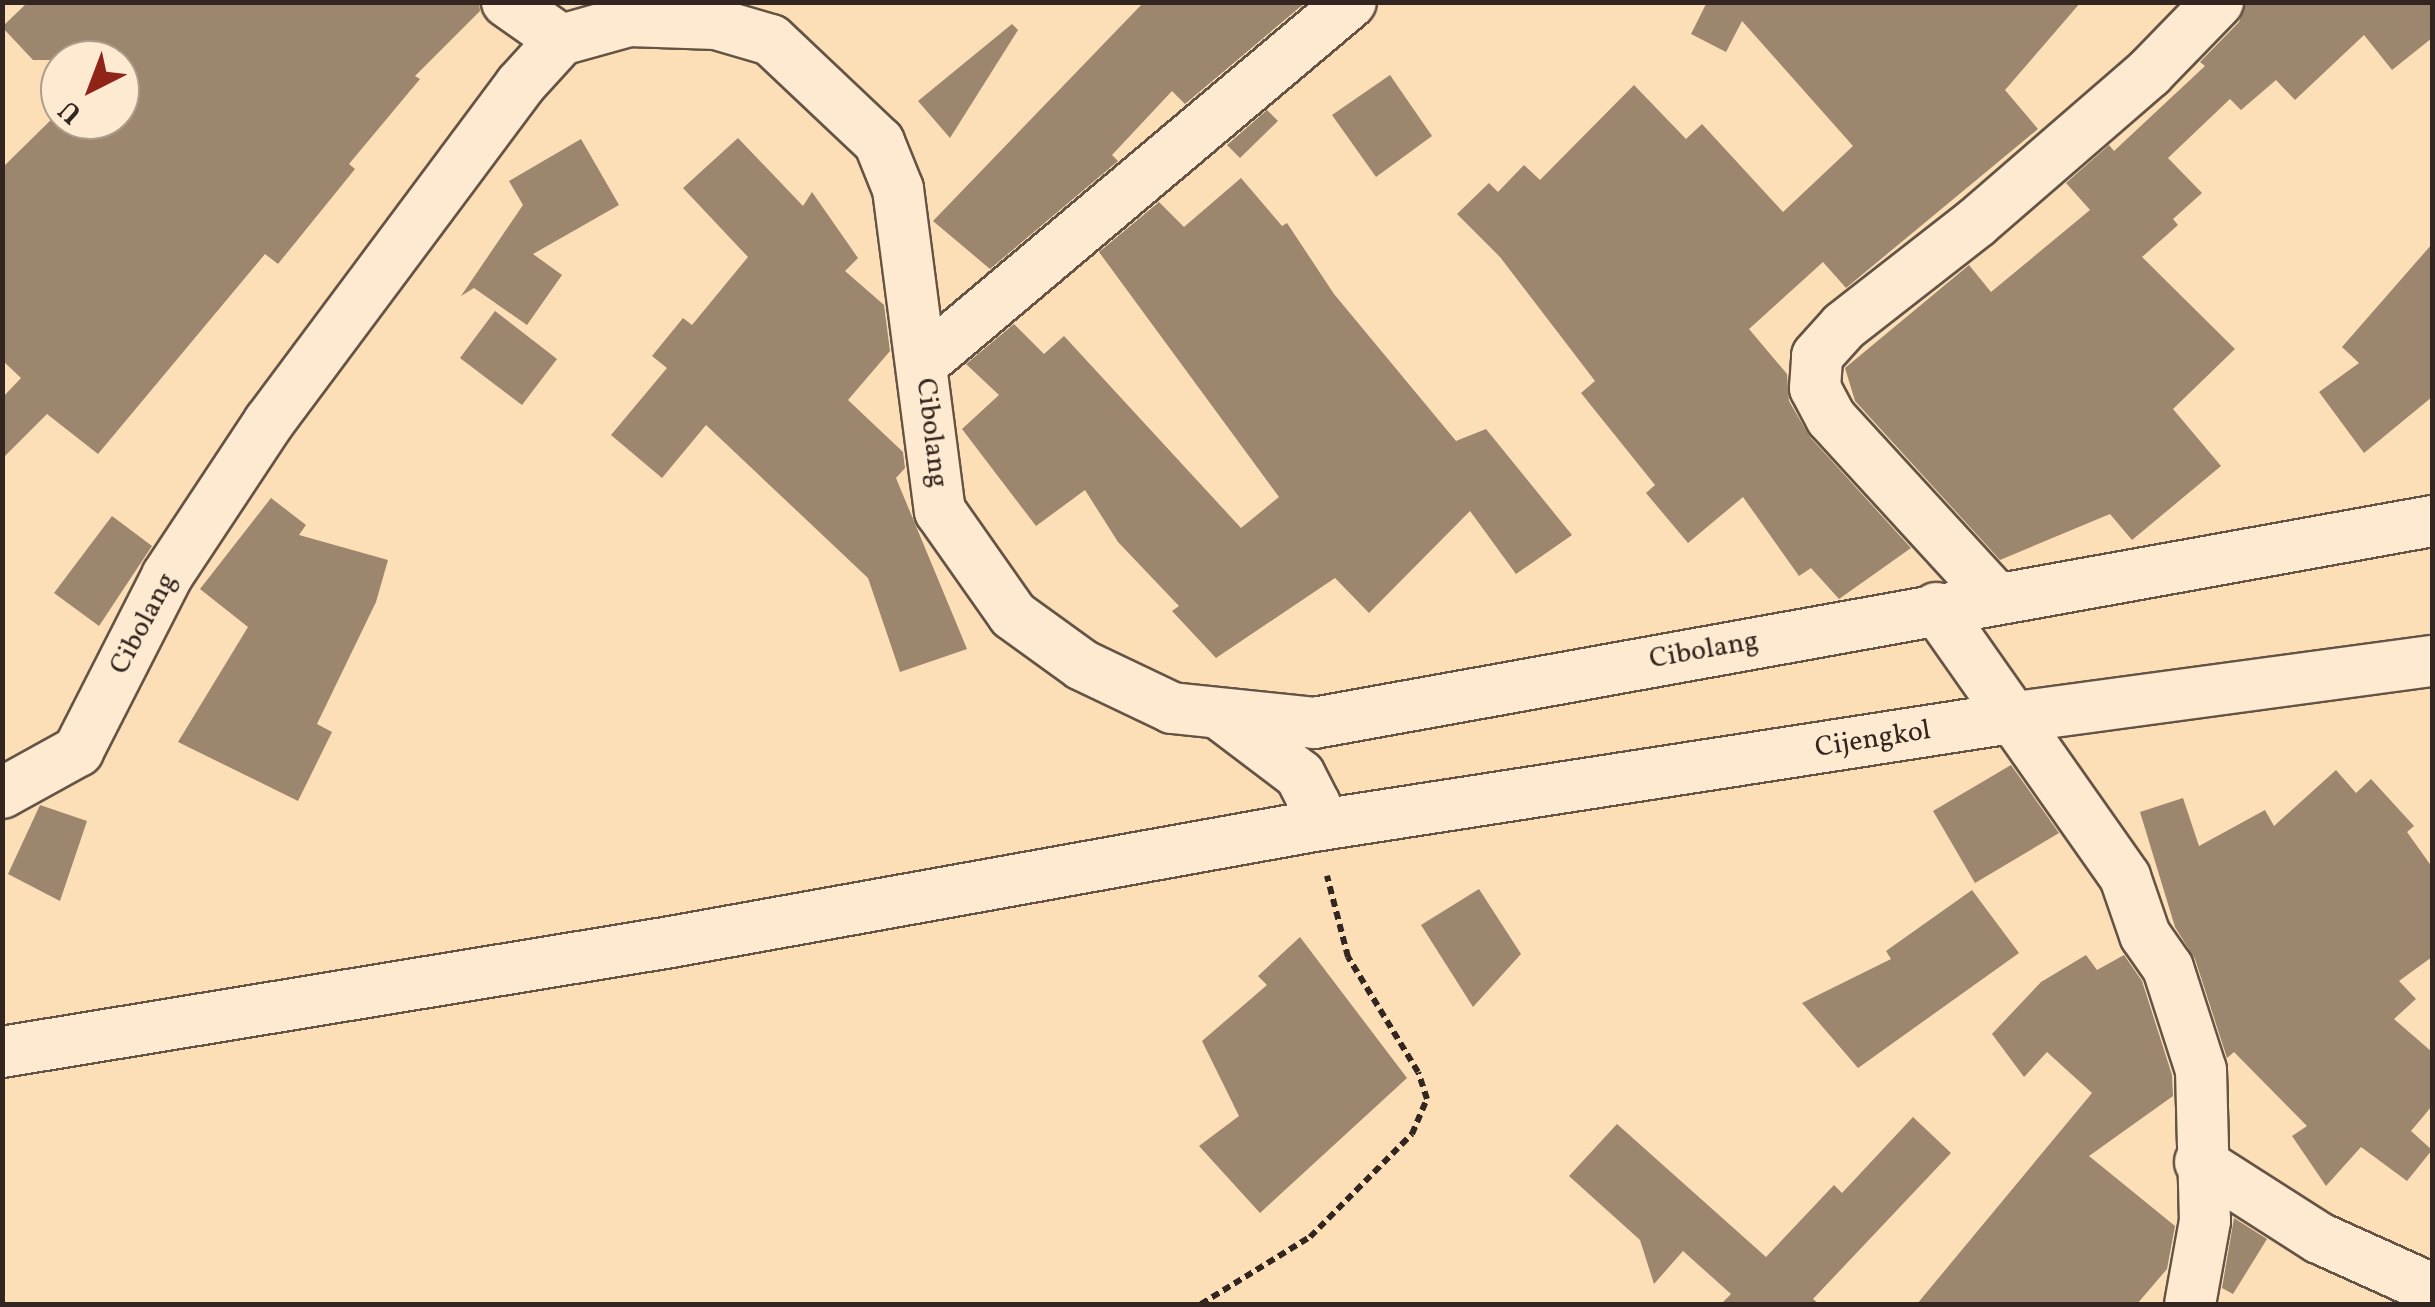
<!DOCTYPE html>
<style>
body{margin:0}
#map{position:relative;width:2435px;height:1307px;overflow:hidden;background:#fcdfb6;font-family:Vollkorn,serif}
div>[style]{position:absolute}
.building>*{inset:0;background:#9c866e}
.path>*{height:6px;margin-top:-3px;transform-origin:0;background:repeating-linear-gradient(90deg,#332620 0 8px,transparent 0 13px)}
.roads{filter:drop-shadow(2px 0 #655446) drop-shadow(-2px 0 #655446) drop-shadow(0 2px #655446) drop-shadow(0 -2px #655446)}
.minor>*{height:50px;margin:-25px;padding:0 25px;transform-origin:25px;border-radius:25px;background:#fdead0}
span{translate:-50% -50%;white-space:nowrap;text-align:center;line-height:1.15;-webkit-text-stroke:8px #fdead0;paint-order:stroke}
.street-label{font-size:28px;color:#332620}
.frame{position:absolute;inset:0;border:5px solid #332620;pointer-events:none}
.north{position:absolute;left:40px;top:40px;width:100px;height:100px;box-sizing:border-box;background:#fdead0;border:2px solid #ac9c8a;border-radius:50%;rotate:222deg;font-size:28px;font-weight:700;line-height:40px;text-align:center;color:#332620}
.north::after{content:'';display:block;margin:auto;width:35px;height:45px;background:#8f2418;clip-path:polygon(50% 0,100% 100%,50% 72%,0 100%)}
</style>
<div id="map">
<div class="building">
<div style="clip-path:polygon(28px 2px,479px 2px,480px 11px,415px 76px,420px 79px,349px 164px,355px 169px,278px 264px,265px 254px,98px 454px,47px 414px,2px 459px,2px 398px,21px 378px,2px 360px,2px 168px,60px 111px,60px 120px,120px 120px,120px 60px,33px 60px,2px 27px)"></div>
<div style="clip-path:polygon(1144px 2px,1306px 2px,1185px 104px,1172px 91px,1112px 155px,1118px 161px,990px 269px,933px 221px)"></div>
<div style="clip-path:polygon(1707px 2px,2081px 2px,2005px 90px,2038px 129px,1846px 288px,1823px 262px,1749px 329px,1787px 374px,1789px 401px,1810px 437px,1911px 548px,1839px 599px,1811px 568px,1799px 576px,1743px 497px,1688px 543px,1646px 493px,1655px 485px,1581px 393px,1595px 381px,1500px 257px,1457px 214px,1489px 183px,1498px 192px,1524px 165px,1540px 180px,1634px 85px,1686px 139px,1702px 124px,1783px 212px,1853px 146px,1742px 21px,1726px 52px,1691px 34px)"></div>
<div style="clip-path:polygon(2246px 2px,2432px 2px,2432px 38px,2392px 70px,2364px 35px,2295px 100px,2276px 80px,2241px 110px,2230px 99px,2168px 158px,2202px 193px,2173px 219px,2178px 225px,2142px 257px,2235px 349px,2173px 409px,2221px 466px,2132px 540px,2110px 514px,2000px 560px,1855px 401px,1845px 368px,1969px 265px,1991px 292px,2090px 210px,2066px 183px,2109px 145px,2114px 151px,2205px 66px,2200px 62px,2239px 22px)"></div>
<div style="clip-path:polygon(1012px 24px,1018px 30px,950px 138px,918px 101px)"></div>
<div style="clip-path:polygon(1390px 75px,1432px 136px,1376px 177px,1332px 115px)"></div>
<div style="clip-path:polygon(1267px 110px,1278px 121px,1240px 158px,1227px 145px)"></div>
<div style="clip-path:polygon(738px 138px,803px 206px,812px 192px,858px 258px,845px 271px,884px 305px,890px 351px,848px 400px,903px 452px,905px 468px,896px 478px,967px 649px,900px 672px,868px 578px,706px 425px,662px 478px,611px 435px,667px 368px,652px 356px,683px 318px,692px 325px,748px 257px,683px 188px)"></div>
<div style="clip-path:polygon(581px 139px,619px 205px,533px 254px,562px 275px,527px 325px,474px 288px,461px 296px,523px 205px,509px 181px)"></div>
<div style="clip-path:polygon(1241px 178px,1282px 226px,1287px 223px,1334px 294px,1456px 441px,1486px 429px,1572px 535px,1516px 574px,1470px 511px,1369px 613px,1335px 578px,1216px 658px,1172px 611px,1179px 606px,1118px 542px,1085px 490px,1036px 526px,962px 429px,999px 395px,966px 364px,1014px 324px,1044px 354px,1064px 336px,1241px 528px,1279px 497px,1099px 252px,1159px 202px,1184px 227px)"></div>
<div style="clip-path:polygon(2432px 244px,2432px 397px,2364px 453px,2319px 392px,2359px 363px,2342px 347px)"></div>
<div style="clip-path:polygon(495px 311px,557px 359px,522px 405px,460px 358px)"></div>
<div style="clip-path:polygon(271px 498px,306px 525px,299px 535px,388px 560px,376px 602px,317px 724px,332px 732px,298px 801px,178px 742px,248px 627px,200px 589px)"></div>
<div style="clip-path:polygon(112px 516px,152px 546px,99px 626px,54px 593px)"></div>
<div style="clip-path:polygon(2011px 765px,2059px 833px,1975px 883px,1933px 811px)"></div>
<div style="clip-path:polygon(2336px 770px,2356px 793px,2371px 779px,2414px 826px,2407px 832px,2432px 867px,2432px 957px,2399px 981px,2416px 999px,2394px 1019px,2432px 1052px,2432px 1106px,2411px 1131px,2432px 1150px,2407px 1181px,2361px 1147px,2326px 1186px,2292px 1136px,2307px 1126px,2234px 1052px,2227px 1058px,2195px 959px,2175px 927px,2140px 812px,2183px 798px,2199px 846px,2265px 810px,2274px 826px)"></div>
<div style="clip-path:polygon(40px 805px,87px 821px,60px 901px,8px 874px)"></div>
<div style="clip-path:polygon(1479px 889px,1521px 954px,1473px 1007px,1421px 925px)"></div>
<div style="clip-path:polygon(1972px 890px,2019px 953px,1858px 1068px,1802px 1003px,1891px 959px,1886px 951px)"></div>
<div style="clip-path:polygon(1300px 937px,1407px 1078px,1260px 1213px,1199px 1146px,1239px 1116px,1202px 1041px,1267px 985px,1258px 976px)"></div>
<div style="clip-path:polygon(2086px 955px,2097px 970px,2124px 955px,2142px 981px,2172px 1075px,2173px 1096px,2089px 1156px,2175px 1226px,2167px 1269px,2137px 1304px,1917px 1304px,2092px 1093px,2047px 1052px,2024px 1077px,1992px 1034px,2041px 982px)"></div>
<div style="clip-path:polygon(1913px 1117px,1951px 1153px,1813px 1299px,1819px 1304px,1721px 1304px,1731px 1294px,1683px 1251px,1654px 1284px,1640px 1240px,1569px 1176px,1617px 1124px,1766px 1257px,1834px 1185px,1842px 1193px)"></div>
<div style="clip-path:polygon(2234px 1218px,2267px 1239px,2233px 1294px,2222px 1288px)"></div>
</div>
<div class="path">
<div style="left:1201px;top:1304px;width:128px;rotate:-31.6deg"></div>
<div style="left:1310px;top:1237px;width:145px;rotate:-45.3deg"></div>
<div style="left:1412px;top:1134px;width:38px;rotate:-67deg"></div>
<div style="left:1427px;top:1099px;width:28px;rotate:-108deg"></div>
<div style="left:1418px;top:1072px;width:135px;rotate:-121.3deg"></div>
<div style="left:1348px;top:957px;width:84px;rotate:-104.5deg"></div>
</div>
<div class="roads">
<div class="minor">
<div style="left:507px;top:2px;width:66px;rotate:35.1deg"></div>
<div style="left:922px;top:364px;width:561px;rotate:-40.16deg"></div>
<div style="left:1996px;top:598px;width:244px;rotate:-132.5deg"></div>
<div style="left:1831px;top:418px;width:34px;rotate:-118deg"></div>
<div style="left:1815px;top:388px;width:32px;rotate:-86deg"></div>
<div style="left:1817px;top:356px;width:40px;rotate:-48deg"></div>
<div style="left:1844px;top:326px;width:169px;rotate:-38deg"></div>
<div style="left:1977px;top:222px;width:228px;rotate:-40.9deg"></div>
<div style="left:2149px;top:73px;width:99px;rotate:-45.8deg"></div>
<div style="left:1936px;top:608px;width:329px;rotate:54.9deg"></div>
<div style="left:2125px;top:877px;width:61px;rotate:71deg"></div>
<div style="left:2145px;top:935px;width:40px;rotate:55.1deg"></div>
<div style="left:2168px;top:968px;width:107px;rotate:72.1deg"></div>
<div style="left:2201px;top:1070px;width:151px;rotate:88.5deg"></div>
<div style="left:2205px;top:1221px;width:84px;rotate:100.2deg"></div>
<div style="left:1221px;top:715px;width:99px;rotate:37.2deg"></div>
<div style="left:1300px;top:775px;width:33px;rotate:63deg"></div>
<div style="left:1315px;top:804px;width:22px;rotate:93deg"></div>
<div style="left:2px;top:793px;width:87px;rotate:-28.9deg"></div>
<div style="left:78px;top:751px;width:196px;rotate:-63deg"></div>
<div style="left:167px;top:576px;width:185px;rotate:-56.5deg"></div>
<div style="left:269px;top:422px;width:420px;rotate:-53.3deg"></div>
<div style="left:520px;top:85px;width:61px;rotate:-47.7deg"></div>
<div style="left:561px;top:40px;width:71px;rotate:-15.6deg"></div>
<div style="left:629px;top:21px;width:87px;rotate:2deg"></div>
<div style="left:716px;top:24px;width:57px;rotate:16.2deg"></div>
<div style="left:771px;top:40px;width:149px;rotate:43.4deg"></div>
<div style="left:879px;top:142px;width:51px;rotate:68deg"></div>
<div style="left:898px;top:189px;width:325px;rotate:82.6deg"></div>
<div style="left:940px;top:511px;width:127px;rotate:54.9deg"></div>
<div style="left:1013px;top:615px;width:85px;rotate:35.9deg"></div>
<div style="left:1082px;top:665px;width:100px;rotate:25.5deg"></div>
<div style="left:1172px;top:708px;width:143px;rotate:6deg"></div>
<div style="left:1314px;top:723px;width:1136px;rotate:-10.24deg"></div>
<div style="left:2px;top:1052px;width:672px;rotate:-9.34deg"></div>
<div style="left:665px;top:943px;width:659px;rotate:-10.22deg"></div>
<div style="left:1314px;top:826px;width:711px;rotate:-8.81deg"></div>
<div style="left:2017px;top:717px;width:419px;rotate:-7.7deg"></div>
<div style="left:2200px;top:1162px;width:141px;rotate:32.6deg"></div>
<div style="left:2319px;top:1238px;width:124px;rotate:24.3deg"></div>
</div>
</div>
<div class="street-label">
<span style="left:931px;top:433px;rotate:83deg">Cibolang</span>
<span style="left:144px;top:624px;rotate:-62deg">Cibolang</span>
<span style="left:1704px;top:651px;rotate:-10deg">Cibolang</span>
<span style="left:1873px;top:740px;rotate:-9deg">Cijengkol</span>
</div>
<div class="frame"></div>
<div class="north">U</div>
</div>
